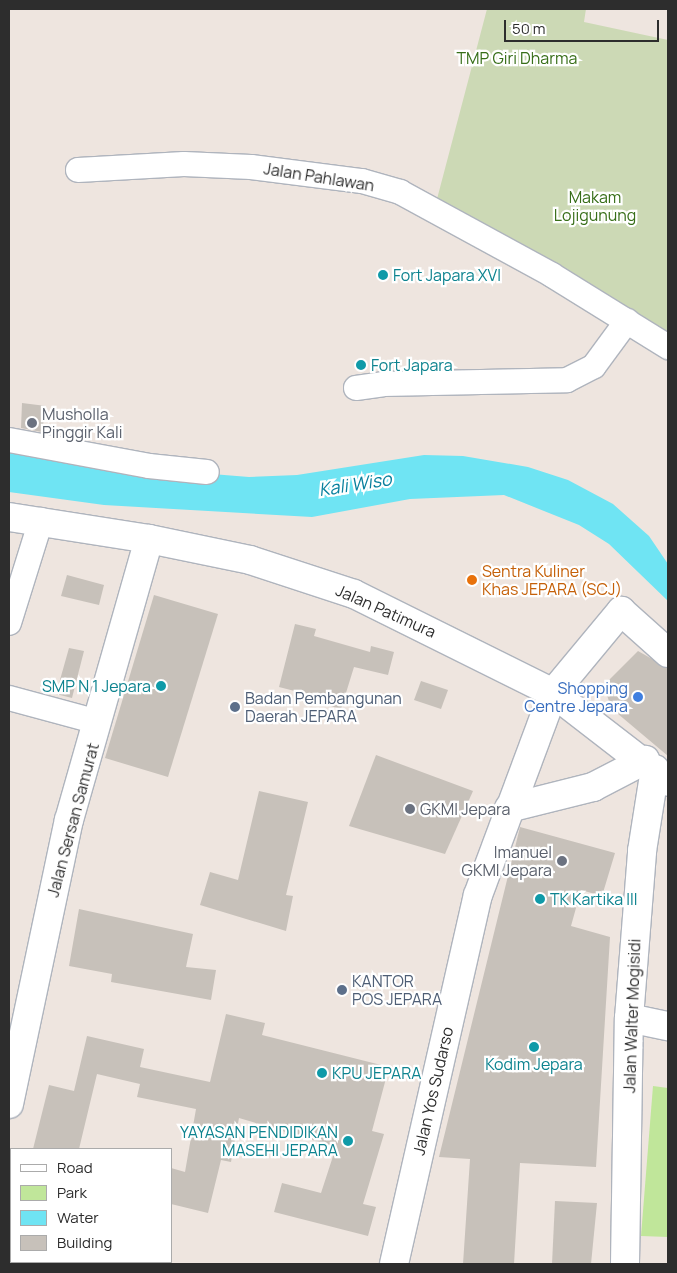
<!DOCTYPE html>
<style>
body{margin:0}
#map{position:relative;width:677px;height:1273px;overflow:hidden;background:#eee5df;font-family:Manrope,sans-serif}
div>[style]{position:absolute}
.green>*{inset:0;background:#c0e69a}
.cemetery>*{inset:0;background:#ccd9b5}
.water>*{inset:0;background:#6fe4f3}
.building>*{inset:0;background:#c7c1ba}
.roads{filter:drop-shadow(1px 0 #afb4bd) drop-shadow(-1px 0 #afb4bd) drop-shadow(0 1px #afb4bd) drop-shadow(0 -1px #afb4bd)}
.street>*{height:24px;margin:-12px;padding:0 12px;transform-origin:12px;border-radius:12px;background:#fff}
.secondary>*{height:28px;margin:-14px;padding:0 14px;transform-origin:14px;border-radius:14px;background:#fff}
.dots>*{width:14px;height:14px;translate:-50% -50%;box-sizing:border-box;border:2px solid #fff;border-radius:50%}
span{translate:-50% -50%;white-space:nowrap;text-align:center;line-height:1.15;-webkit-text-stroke:4.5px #fff;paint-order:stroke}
.park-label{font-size:16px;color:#376e18}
.street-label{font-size:16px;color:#2d2d2d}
.culture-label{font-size:16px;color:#0d838f}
.left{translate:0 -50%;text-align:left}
.right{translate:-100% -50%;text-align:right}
.worship-label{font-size:16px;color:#5b616d}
.food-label{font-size:16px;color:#c56008}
.shop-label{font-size:16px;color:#366cbe}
.service-label{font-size:16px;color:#4e5e75}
.water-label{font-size:18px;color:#09809e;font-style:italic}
.frame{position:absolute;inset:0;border:10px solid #2d2d2d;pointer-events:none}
.legend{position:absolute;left:10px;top:1148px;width:162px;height:115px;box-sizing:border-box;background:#fff;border:1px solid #ababab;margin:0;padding:6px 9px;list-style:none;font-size:15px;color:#2d2d2d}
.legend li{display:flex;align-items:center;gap:10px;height:25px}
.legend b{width:25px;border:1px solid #ababab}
.scale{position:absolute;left:504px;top:20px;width:155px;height:22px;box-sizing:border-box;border:2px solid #2d2d2d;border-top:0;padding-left:6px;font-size:15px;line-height:18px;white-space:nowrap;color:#2d2d2d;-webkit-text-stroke:4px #fff;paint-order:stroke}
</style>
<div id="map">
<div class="green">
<div style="clip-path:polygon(653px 1086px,668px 1088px,668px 1237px,641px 1236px)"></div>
</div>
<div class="cemetery">
<div style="clip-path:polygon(487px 9px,586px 9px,584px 22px,668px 40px,668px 334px,437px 199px)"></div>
</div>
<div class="water">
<div style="clip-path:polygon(9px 444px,150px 469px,249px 477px,297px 475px,424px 455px,463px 456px,528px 467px,568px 480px,613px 504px,649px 536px,668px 564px,668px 601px,609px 544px,579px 525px,504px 495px,410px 499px,312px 517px,104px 505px,9px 492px)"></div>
</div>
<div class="building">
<div style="clip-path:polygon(22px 403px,46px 406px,42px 432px,21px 428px)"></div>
<div style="clip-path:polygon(67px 575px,104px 585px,99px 605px,61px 596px)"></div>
<div style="clip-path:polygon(154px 595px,218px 614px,168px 777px,105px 758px)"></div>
<div style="clip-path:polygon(295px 624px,316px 629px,314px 636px,370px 652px,371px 646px,394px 652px,388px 675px,354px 667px,341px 709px,317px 702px,318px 697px,279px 687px)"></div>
<div style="clip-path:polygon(69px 648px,84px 651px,72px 698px,56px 694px)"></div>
<div style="clip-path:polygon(638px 651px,668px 668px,668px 756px,611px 708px,604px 685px)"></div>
<div style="clip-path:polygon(421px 681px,448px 690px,441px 709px,414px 700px)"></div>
<div style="clip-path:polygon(376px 755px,473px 791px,445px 854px,349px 826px)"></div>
<div style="clip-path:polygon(259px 791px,308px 802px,286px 895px,293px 896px,286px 931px,200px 905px,210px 872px,238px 880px)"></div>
<div style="clip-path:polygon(520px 827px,615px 853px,602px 896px,581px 890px,571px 926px,610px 937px,596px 1167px,520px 1163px,514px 1264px,463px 1264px,470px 1159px,439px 1157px)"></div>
<div style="clip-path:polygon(79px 909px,193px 934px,186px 967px,216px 970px,211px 1000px,111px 982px,112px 974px,69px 966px)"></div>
<div style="clip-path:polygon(226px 1014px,265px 1023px,262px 1035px,389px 1067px,372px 1131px,384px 1134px,363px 1204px,376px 1207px,368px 1236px,274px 1212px,282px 1183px,321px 1193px,336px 1147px,239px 1118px,231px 1162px,221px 1160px,208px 1213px,171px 1204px,171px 1168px,185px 1172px,196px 1109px,137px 1097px,140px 1084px,97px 1074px,79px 1149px,33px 1149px,49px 1085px,74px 1091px,87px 1036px,144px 1049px,140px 1067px,210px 1082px)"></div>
<div style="clip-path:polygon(555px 1201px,597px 1203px,591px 1264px,552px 1264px)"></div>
</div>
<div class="roads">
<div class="street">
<div style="left:78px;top:170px;width:106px;rotate:-3.2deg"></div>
<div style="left:184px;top:164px;width:67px;rotate:2.6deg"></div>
<div style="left:251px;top:167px;width:112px;rotate:7.2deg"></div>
<div style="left:362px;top:181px;width:40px;rotate:16deg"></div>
<div style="left:400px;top:192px;width:173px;rotate:28.6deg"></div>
<div style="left:552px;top:275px;width:137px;rotate:31.8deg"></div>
<div style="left:356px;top:388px;width:27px;rotate:-8deg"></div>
<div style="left:383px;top:384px;width:184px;rotate:-1.2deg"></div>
<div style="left:567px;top:380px;width:30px;rotate:-27deg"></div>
<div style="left:594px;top:366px;width:56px;rotate:-53.7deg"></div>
<div style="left:9px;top:440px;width:142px;rotate:10.5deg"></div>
<div style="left:149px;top:466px;width:58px;rotate:5.9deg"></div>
<div style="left:9px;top:623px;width:108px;rotate:-72.7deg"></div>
<div style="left:9px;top:698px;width:92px;rotate:15.1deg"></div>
</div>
<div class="secondary">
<div style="left:9px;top:517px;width:142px;rotate:8.9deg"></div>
<div style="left:149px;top:539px;width:103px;rotate:11.7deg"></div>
<div style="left:250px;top:560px;width:109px;rotate:18.1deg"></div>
<div style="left:354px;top:594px;width:222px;rotate:26.4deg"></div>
<div style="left:553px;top:693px;width:145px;rotate:37.7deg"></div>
<div style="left:509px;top:808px;width:87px;rotate:-14deg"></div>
<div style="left:593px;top:787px;width:59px;rotate:-27.4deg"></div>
<div style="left:629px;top:1018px;width:40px;rotate:12deg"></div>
<div style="left:9px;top:1104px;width:290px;rotate:-78.1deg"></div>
<div style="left:69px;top:820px;width:292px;rotate:-74.1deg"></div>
<div style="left:394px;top:1264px;width:378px;rotate:-77.2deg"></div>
<div style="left:478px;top:895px;width:215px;rotate:-69.6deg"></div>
<div style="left:553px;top:693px;width:107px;rotate:-50.3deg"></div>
<div style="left:621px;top:611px;width:63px;rotate:41.8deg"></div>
<div style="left:625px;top:1264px;width:246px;rotate:-89.1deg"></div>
<div style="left:629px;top:1018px;width:168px;rotate:-85.5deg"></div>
<div style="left:642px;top:851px;width:83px;rotate:-81deg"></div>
</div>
</div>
<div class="dots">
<div style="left:383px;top:275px;background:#0f9aa8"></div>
<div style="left:361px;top:365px;background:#0f9aa8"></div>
<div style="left:32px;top:423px;background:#6b7280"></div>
<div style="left:472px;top:580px;background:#e8710a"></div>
<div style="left:161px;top:686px;background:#0f9aa8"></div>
<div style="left:638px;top:697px;background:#3f7fe0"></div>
<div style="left:235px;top:707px;background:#5c6f8a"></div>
<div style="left:410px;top:809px;background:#6b7280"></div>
<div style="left:562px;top:861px;background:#6b7280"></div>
<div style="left:540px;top:899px;background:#0f9aa8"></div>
<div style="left:342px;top:990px;background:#5c6f8a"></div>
<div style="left:534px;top:1047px;background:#0f9aa8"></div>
<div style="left:322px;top:1073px;background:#0f9aa8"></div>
<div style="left:348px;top:1141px;background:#0f9aa8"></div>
</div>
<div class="park-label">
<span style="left:517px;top:58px">TMP Giri Dharma</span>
<span style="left:595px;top:206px">Makam<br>Lojigunung</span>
</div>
<div class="street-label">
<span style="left:319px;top:177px;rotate:9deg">Jalan Pahlawan</span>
<span style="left:386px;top:611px;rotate:24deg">Jalan Patimura</span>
<span style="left:73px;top:820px;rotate:-75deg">Jalan Sersan Samurat</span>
<span style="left:632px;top:1016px;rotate:-88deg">Jalan Walter Mogisidi</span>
<span style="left:433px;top:1091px;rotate:-77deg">Jalan Yos Sudarso</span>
</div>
<div class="culture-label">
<span class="left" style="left:393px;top:275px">Fort Japara XVI</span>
<span class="left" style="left:371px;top:365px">Fort Japara</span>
<span class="right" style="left:151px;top:686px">SMP N 1 Jepara</span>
<span class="left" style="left:550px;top:899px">TK Kartika III</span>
<span style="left:534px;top:1064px">Kodim Jepara</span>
<span class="left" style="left:332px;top:1073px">KPU JEPARA</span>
<span class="right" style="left:338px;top:1141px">YAYASAN PENDIDIKAN<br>MASEHI JEPARA</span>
</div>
<div class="worship-label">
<span class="left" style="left:42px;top:423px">Musholla<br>Pinggir Kali</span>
<span class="left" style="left:420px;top:809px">GKMI Jepara</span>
<span class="right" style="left:552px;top:861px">Imanuel<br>GKMI Jepara</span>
</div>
<div class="food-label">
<span class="left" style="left:482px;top:580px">Sentra Kuliner<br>Khas JEPARA (SCJ)</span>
</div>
<div class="shop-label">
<span class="right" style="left:628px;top:697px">Shopping<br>Centre Jepara</span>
</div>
<div class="service-label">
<span class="left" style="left:245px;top:707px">Badan Pembangunan<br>Daerah JEPARA</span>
<span class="left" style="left:352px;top:990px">KANTOR<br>POS JEPARA</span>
</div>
<div class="water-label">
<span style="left:355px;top:484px;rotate:-9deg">Kali Wiso</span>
</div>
<div class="frame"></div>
<ul class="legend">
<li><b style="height:6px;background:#fff"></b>Road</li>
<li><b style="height:14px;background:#c0e69a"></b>Park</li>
<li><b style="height:14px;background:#6fe4f3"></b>Water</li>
<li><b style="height:14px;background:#c7c1ba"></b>Building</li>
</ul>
<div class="scale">50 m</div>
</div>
